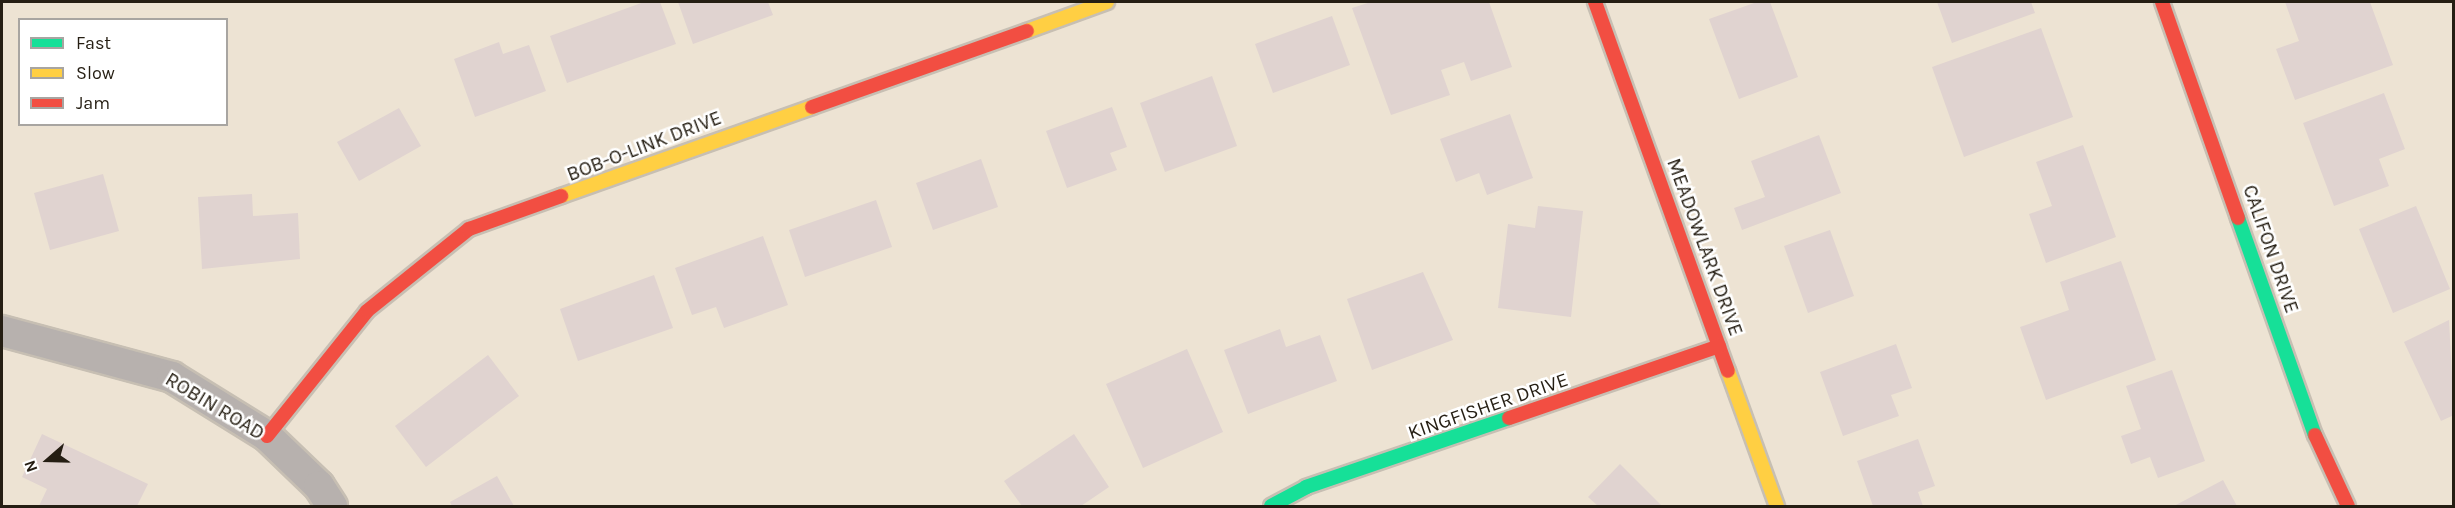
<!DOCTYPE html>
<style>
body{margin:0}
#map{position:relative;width:2455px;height:508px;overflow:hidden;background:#ede3d3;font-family:Karla,sans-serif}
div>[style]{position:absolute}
.building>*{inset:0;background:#e0d3d0}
.roads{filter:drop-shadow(2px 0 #c7bfb3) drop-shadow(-2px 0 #c7bfb3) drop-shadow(0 2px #c7bfb3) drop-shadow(0 -2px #c7bfb3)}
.street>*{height:30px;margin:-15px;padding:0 15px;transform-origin:15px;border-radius:15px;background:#b7b1ae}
.fast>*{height:14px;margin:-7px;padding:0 7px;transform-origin:7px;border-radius:7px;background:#16e098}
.slow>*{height:14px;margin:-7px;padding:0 7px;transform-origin:7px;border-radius:7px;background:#ffcf43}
.jam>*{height:14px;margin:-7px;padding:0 7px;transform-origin:7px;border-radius:7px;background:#f24e42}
span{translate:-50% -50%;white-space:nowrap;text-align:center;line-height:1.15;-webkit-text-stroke:5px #fff;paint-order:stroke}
.street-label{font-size:20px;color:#251e13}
.frame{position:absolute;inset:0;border:3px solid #251e13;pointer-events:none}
.legend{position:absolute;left:18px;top:18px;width:210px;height:108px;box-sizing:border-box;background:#fff;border:2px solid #a8a5a1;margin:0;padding:8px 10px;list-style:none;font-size:18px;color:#251e13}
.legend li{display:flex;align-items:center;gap:12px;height:30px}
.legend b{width:30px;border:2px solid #a8a5a1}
.north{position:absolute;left:18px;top:430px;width:60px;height:60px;-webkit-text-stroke:4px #fff;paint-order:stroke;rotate:250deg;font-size:16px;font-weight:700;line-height:24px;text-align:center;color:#251e13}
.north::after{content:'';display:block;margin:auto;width:21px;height:27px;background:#251e13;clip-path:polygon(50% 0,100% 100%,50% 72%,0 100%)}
</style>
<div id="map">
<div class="building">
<div style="clip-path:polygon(644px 2px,660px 2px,676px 44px,567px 83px,550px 36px)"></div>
<div style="clip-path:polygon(678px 2px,768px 2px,773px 15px,693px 44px)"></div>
<div style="clip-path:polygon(1371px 2px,1489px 2px,1512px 67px,1471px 81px,1464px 62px,1441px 70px,1450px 95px,1391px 115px,1352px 8px)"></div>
<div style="clip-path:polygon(1757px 2px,1770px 2px,1798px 77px,1739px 99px,1709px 19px)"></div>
<div style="clip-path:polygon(1937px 2px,2031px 2px,2035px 13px,1952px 43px)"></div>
<div style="clip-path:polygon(2285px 2px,2370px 2px,2393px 65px,2295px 100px,2276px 49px,2299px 41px)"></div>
<div style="clip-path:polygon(1332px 16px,1350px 65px,1273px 93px,1255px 44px)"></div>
<div style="clip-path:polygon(2041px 28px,2073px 117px,1964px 157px,1932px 67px)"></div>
<div style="clip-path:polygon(499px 42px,503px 54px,529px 45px,546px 91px,475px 117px,454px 59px)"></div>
<div style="clip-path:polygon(1212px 76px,1237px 146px,1165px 172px,1140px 103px)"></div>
<div style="clip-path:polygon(2384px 93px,2405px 149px,2379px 159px,2389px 186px,2334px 206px,2303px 123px)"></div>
<div style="clip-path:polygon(1112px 107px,1127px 147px,1110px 153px,1117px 170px,1067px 188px,1046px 131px)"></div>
<div style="clip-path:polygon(399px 108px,421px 146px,359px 181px,337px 142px)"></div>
<div style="clip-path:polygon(1510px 114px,1533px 178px,1487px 195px,1479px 173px,1456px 182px,1440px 139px)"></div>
<div style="clip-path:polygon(1819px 135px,1841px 193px,1742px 230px,1734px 208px,1765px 197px,1751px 161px)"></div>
<div style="clip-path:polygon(2083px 145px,2116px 237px,2046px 263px,2029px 214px,2052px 206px,2036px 162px)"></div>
<div style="clip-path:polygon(981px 159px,998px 207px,933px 230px,916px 183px)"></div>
<div style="clip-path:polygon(103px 174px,119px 231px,50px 250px,34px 193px)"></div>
<div style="clip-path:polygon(252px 194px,253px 216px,298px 213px,300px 259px,202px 269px,198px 197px)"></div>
<div style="clip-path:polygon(876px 200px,892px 247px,805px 277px,789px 230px)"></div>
<div style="clip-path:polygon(1538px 206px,1583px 211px,1571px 317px,1498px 308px,1508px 224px,1535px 228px)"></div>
<div style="clip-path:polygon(2416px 206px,2450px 289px,2393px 313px,2359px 229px)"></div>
<div style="clip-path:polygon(1830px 230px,1854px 296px,1808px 313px,1784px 246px)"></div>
<div style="clip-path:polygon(763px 236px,788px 305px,724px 328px,716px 307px,692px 315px,675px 268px)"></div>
<div style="clip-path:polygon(2121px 261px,2156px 360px,2046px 400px,2020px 327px,2069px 310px,2060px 282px)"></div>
<div style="clip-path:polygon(1423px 272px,1453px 340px,1372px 370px,1347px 299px)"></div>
<div style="clip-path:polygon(654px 275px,673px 328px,578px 361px,560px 309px)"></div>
<div style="clip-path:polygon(2449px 320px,2454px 415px,2441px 421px,2404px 342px)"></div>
<div style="clip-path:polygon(1280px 329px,1286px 347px,1320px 335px,1337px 381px,1248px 414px,1224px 350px)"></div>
<div style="clip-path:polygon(1896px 344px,1912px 388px,1891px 395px,1899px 416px,1843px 436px,1820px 372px)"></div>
<div style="clip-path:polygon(1187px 349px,1223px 432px,1143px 468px,1106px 384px)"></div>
<div style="clip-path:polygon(488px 355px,519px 396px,426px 467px,395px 426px)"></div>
<div style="clip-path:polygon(2172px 370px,2205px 461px,2158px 478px,2150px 457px,2131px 464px,2121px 436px,2141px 429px,2126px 386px)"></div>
<div style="clip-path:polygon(42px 434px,148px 484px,137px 506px,39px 506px,47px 489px,22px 477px)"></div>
<div style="clip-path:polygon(1074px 434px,1109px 487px,1081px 506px,1022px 506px,1004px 481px)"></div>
<div style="clip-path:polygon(1918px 439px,1935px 486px,1918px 492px,1923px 506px,1873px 506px,1857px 461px)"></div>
<div style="clip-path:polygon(1620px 464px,1662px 506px,1598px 506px,1588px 497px)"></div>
<div style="clip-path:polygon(497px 476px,514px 506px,452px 506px,450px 502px)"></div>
<div style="clip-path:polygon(2223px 480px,2237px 506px,2174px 506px)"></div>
</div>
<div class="roads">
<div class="street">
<div style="left:2px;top:331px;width:176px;rotate:15.1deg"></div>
<div style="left:172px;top:377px;width:112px;rotate:31.8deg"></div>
<div style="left:267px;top:436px;width:72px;rotate:43.9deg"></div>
<div style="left:319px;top:486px;width:24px;rotate:57deg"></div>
</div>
<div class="fast">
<div style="left:2238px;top:218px;width:230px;rotate:70.5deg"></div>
<div style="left:1271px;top:506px;width:40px;rotate:-28deg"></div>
<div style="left:1306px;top:487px;width:214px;rotate:-18.8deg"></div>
</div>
<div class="slow">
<div style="left:1027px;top:31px;width:85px;rotate:-19.9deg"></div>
<div style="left:561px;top:196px;width:266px;rotate:-19.5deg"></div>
<div style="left:1728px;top:371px;width:144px;rotate:70.1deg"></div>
</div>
<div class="jam">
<div style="left:1595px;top:2px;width:392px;rotate:70.2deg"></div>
<div style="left:2162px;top:2px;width:229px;rotate:70.6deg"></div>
<div style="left:812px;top:107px;width:228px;rotate:-19.5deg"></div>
<div style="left:1509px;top:418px;width:222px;rotate:-18.9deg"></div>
<div style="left:2315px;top:435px;width:78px;rotate:65.1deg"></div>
<div style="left:267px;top:436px;width:160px;rotate:-51.3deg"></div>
<div style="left:367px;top:311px;width:131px;rotate:-38.8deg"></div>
<div style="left:469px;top:229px;width:98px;rotate:-19.7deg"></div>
</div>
</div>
<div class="street-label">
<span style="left:644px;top:146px;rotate:-21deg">BOB-O-LINK DRIVE</span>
<span style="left:1705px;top:247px;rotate:70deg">MEADOWLARK DRIVE</span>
<span style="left:2271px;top:249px;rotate:71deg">CALIFON DRIVE</span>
<span style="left:215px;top:406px;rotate:31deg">ROBIN ROAD</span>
<span style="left:1488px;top:406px;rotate:-19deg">KINGFISHER DRIVE</span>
</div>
<div class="frame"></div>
<ul class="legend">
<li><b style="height:8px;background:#16e098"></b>Fast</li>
<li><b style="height:8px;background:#ffcf43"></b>Slow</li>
<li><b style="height:8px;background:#f24e42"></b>Jam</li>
</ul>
<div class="north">N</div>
</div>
